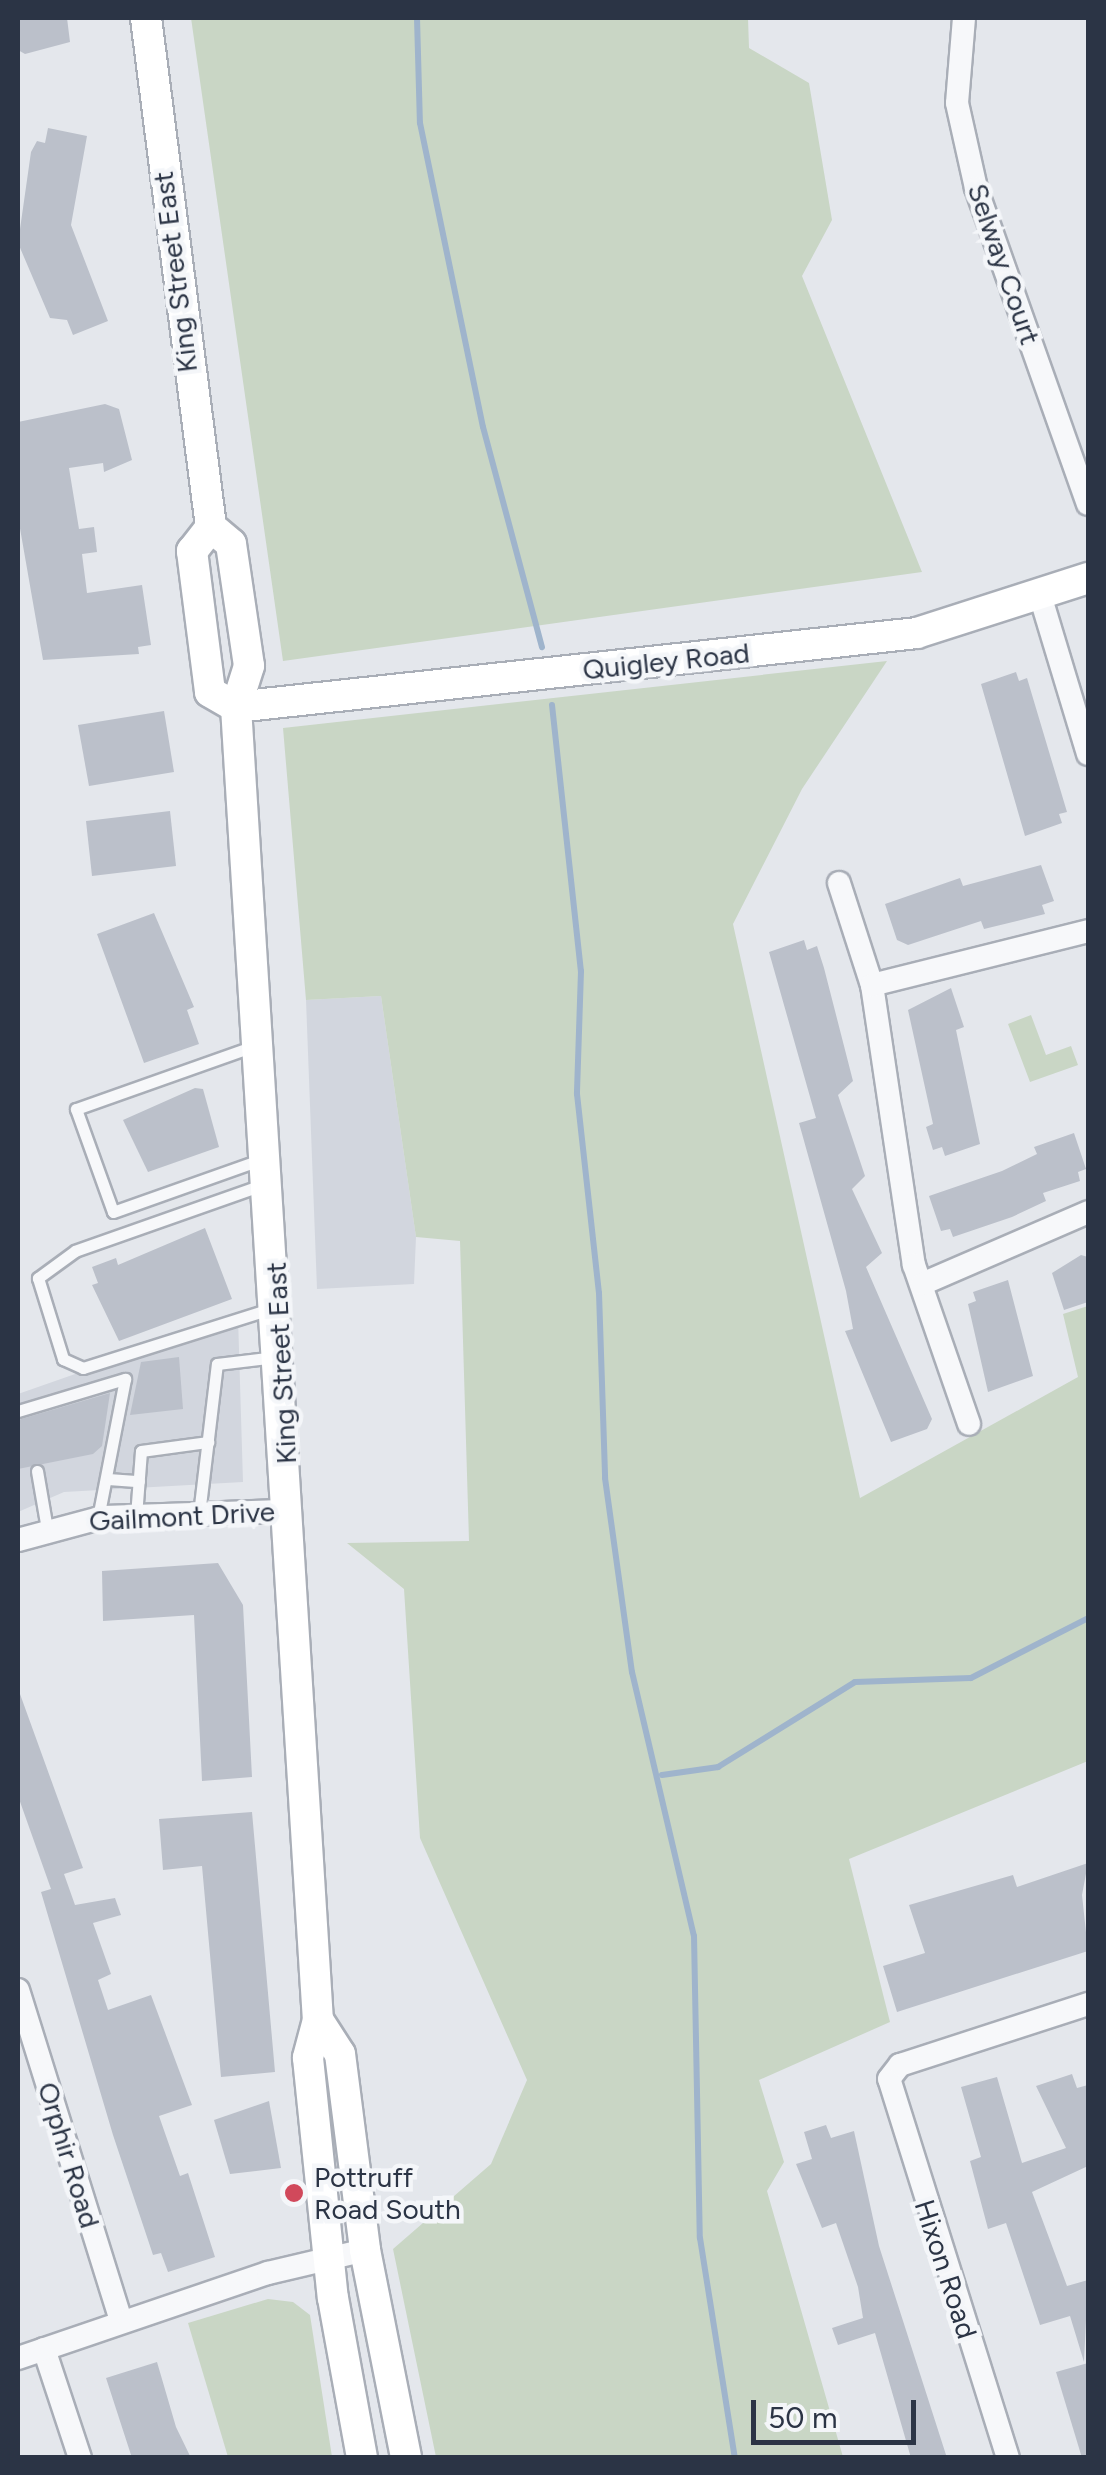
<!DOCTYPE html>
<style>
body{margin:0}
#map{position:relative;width:1106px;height:2475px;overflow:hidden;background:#e4e7ec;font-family:Figtree,sans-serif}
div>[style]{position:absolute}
.built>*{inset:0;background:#d2d6de}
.green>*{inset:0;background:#c9d6c5}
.stream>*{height:6px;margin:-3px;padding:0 3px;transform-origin:3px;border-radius:3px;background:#9fb4cc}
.building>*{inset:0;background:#bbc0ca}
.roads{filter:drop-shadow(2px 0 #a9aeb7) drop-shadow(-2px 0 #a9aeb7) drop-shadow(0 2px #a9aeb7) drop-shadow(0 -2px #a9aeb7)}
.lane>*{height:11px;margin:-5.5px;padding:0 5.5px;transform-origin:5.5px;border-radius:5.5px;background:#f7f8fa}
.street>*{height:22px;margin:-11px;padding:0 11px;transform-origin:11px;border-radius:11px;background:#f7f8fa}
.secondary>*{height:30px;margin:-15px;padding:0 15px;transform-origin:15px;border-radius:15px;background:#fff}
.dots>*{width:28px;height:28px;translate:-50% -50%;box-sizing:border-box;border:5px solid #f4f6f9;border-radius:50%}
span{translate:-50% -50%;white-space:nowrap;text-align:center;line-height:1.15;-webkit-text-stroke:9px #f4f6f9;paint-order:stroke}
.street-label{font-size:28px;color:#2b3445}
.poi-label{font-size:28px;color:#2b3445}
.left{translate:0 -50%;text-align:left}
.frame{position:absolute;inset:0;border:20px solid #2b3445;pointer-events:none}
.scale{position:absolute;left:751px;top:2400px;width:165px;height:45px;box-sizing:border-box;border:5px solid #2b3445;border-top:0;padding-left:12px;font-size:30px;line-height:35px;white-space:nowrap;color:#2b3445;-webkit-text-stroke:8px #f4f6f9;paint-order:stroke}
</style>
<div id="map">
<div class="built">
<div style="clip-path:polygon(381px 996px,416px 1237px,414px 1284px,317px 1289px,306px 1000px)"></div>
<div style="clip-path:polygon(238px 1317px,243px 1482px,64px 1492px,18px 1512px,18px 1394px)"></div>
</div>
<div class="green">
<div style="clip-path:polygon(191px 18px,748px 18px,749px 48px,809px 83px,832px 220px,802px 276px,922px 572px,283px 661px)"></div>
<div style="clip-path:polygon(887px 661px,802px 789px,733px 924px,860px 1498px,1078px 1377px,1063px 1314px,1088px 1306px,1088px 1761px,849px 1859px,890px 2022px,759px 2080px,784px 2162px,767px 2191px,843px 2457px,436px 2457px,393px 2249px,491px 2164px,527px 2080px,420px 1838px,404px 1589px,347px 1543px,469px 1541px,460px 1241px,416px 1237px,381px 996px,306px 1000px,283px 728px)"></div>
<div style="clip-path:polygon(1031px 1015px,1046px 1055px,1071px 1046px,1078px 1065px,1030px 1082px,1008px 1024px)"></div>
<div style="clip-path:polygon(268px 2299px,293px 2302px,310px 2315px,332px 2457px,228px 2457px,188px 2323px)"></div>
</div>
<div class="stream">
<div style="left:417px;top:18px;width:105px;rotate:88.4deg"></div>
<div style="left:420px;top:123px;width:310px;rotate:78.3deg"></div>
<div style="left:483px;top:427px;width:228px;rotate:75deg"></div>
<div style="left:552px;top:705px;width:268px;rotate:83.8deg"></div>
<div style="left:581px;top:971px;width:123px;rotate:91.9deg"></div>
<div style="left:577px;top:1094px;width:200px;rotate:83.7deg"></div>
<div style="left:599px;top:1293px;width:185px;rotate:88.1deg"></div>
<div style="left:605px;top:1478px;width:196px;rotate:82.1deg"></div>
<div style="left:632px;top:1672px;width:271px;rotate:76.8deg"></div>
<div style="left:694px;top:1936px;width:302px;rotate:88.9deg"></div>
<div style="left:700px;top:2238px;width:223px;rotate:81deg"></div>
<div style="left:662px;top:1775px;width:57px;rotate:-8.1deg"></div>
<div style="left:718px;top:1767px;width:161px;rotate:-31.8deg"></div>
<div style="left:855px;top:1682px;width:116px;rotate:-2deg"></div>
<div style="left:971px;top:1678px;width:131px;rotate:-27.1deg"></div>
</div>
<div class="building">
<div style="clip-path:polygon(18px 18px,67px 18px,70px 42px,25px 54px,18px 50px)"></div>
<div style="clip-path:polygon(48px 128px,87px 136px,71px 225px,108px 321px,73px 335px,67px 320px,50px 318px,18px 243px,31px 152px,37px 141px,45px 143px)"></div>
<div style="clip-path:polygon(105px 404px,119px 409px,132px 460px,104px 472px,103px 463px,69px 468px,79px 529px,94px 527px,97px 552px,82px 554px,87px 593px,142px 585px,151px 645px,138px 647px,139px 654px,43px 660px,18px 517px,18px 422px)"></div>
<div style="clip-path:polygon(1016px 672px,1019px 681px,1027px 678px,1067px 812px,1059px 814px,1062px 823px,1025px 836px,981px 684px)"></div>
<div style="clip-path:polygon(164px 711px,174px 772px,89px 786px,78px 725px)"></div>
<div style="clip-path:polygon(170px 811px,176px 866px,92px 876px,86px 821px)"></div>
<div style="clip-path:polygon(1041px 865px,1054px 901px,1042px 905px,1045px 914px,984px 929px,981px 921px,908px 945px,897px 940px,885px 904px,960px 878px,963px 886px)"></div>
<div style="clip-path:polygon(154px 913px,194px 1007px,187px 1010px,199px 1044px,144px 1063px,97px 934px)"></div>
<div style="clip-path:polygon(804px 940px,807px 950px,817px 946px,824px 968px,853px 1081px,838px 1095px,865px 1176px,852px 1189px,882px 1253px,866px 1267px,932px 1419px,927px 1429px,891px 1442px,845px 1331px,853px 1329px,846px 1291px,799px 1123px,816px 1118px,769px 952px)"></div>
<div style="clip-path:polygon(951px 988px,964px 1027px,956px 1030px,980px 1144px,945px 1156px,942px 1147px,933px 1150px,926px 1127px,933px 1124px,908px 1010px)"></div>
<div style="clip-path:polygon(195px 1088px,203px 1089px,219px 1147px,148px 1172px,123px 1120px)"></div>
<div style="clip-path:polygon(1074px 1133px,1086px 1169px,1078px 1172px,1080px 1181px,1043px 1193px,1046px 1201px,1012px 1217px,953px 1237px,950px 1229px,941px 1231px,929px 1196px,1002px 1171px,1037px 1154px,1034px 1147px)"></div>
<div style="clip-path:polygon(205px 1228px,232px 1299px,119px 1341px,92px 1285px,98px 1283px,92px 1267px,116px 1258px,118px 1265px)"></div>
<div style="clip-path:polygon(1081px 1255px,1088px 1257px,1088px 1302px,1064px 1310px,1052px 1273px)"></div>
<div style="clip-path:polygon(1008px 1280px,1033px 1376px,988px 1392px,968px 1304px,976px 1301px,973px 1292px)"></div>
<div style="clip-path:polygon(179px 1357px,183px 1409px,130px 1415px,141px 1362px)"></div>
<div style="clip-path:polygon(110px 1393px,102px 1446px,93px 1454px,18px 1469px,18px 1420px)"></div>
<div style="clip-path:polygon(218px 1563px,243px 1605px,252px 1777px,202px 1781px,194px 1615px,103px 1621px,102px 1571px)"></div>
<div style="clip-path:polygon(20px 1694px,83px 1868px,64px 1874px,75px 1905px,115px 1898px,121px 1915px,93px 1923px,111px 1974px,98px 1980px,108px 2010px,151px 1995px,192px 2105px,159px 2116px,180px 2176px,188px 2173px,215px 2257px,168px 2272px,161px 2253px,153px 2255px,113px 2135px,41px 1892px,51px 1889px,18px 1796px)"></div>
<div style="clip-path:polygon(252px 1812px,275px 2072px,221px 2077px,202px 1866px,163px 1870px,159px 1819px)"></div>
<div style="clip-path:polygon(1088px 1863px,1082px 1895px,1088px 1951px,897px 2012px,883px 1966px,925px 1953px,909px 1905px,1013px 1875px,1017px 1887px)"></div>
<div style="clip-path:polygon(1072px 2074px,1077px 2088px,1088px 2085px,1088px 2166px,1032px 2192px,1067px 2286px,1088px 2280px,1084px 2362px,1070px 2316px,1040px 2325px,1006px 2223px,988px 2229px,970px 2161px,981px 2157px,961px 2087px,997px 2077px,1022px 2163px,1066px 2148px,1036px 2086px)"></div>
<div style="clip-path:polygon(269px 2101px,281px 2168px,230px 2174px,214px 2120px)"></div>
<div style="clip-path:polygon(826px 2125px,831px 2138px,854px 2131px,879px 2246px,947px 2458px,911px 2458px,875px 2333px,838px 2345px,832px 2328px,863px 2318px,858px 2287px,836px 2223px,822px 2228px,796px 2164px,812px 2159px,804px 2132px)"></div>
<div style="clip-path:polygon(157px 2362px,176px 2427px,191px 2458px,132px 2458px,106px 2378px)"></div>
<div style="clip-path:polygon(1088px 2363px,1088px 2458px,1082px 2458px,1056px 2372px)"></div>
</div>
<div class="roads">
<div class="lane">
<div style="left:257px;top:1045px;width:192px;rotate:160.5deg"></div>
<div style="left:76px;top:1109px;width:109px;rotate:70.2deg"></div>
<div style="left:113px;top:1212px;width:156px;rotate:-19.5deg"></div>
<div style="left:262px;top:1185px;width:198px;rotate:160.6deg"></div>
<div style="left:75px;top:1251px;width:46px;rotate:143.9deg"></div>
<div style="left:38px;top:1278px;width:85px;rotate:72.8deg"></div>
<div style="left:63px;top:1359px;width:22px;rotate:24deg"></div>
<div style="left:83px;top:1368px;width:196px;rotate:-17.5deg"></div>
<div style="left:18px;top:1411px;width:112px;rotate:-16.7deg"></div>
<div style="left:125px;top:1379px;width:142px;rotate:101deg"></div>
<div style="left:37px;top:1471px;width:59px;rotate:80.2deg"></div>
<div style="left:108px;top:1479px;width:31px;rotate:4deg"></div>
<div style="left:199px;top:1514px;width:151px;rotate:-83.2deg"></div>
<div style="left:217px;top:1364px;width:59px;rotate:-6.8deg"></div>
<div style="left:136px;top:1516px;width:65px;rotate:-85.6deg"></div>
<div style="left:141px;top:1451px;width:68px;rotate:-7.7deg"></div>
</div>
<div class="street">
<div style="left:964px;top:18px;width:85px;rotate:94.7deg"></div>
<div style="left:957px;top:103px;width:87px;rotate:77.4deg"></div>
<div style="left:976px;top:188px;width:335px;rotate:70.5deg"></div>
<div style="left:1040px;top:595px;width:166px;rotate:73.2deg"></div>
<div style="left:839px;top:883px;width:107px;rotate:72.1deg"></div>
<div style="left:872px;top:985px;width:283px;rotate:81.5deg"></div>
<div style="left:914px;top:1265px;width:168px;rotate:70.9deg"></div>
<div style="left:872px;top:985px;width:223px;rotate:-14deg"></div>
<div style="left:922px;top:1284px;width:181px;rotate:-23.4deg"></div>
<div style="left:18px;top:1540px;width:89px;rotate:-15deg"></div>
<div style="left:104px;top:1517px;width:185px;rotate:-1.9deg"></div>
<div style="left:18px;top:1990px;width:347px;rotate:72.7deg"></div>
<div style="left:44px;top:2349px;width:115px;rotate:71.7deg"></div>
<div style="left:18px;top:2358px;width:264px;rotate:-18.8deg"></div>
<div style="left:268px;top:2273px;width:100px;rotate:-13.3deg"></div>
<div style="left:1008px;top:2458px;width:397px;rotate:-107.4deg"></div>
<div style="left:889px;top:2079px;width:18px;rotate:-52deg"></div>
<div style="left:900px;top:2065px;width:198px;rotate:-18deg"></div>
</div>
<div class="secondary">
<div style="left:146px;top:18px;width:513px;rotate:82.72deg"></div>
<div style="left:211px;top:527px;width:26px;rotate:40deg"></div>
<div style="left:231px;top:544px;width:123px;rotate:81.6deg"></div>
<div style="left:249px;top:666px;width:43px;rotate:107.6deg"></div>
<div style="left:236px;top:707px;width:1316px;rotate:86.43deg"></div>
<div style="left:318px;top:2020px;width:39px;rotate:105deg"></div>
<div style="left:308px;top:2058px;width:241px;rotate:84.1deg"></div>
<div style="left:333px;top:2298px;width:163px;rotate:79.7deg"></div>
<div style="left:211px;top:527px;width:31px;rotate:128deg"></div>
<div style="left:192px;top:551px;width:142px;rotate:82.7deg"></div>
<div style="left:210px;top:692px;width:30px;rotate:30deg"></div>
<div style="left:236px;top:707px;width:685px;rotate:-6.2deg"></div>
<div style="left:917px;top:633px;width:180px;rotate:-17.8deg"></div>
<div style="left:318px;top:2020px;width:40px;rotate:57.1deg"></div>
<div style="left:340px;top:2054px;width:198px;rotate:82.7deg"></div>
<div style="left:365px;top:2250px;width:212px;rotate:78.8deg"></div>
</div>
</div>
<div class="dots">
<div style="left:294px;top:2193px;background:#d1495b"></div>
</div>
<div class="street-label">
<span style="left:1004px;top:264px;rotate:71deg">Selway Court</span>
<span style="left:175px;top:272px;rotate:-97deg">King Street East</span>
<span style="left:666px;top:661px;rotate:-6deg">Quigley Road</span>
<span style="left:281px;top:1363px;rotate:-93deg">King Street East</span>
<span style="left:182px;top:1516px;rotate:-3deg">Gailmont Drive</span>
<span style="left:69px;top:2155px;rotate:73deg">Orphir Road</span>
<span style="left:946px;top:2269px;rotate:72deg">Hixon Road</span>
</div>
<div class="poi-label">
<span class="left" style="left:314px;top:2193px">Pottruff<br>Road South</span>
</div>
<div class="frame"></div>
<div class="scale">50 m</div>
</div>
